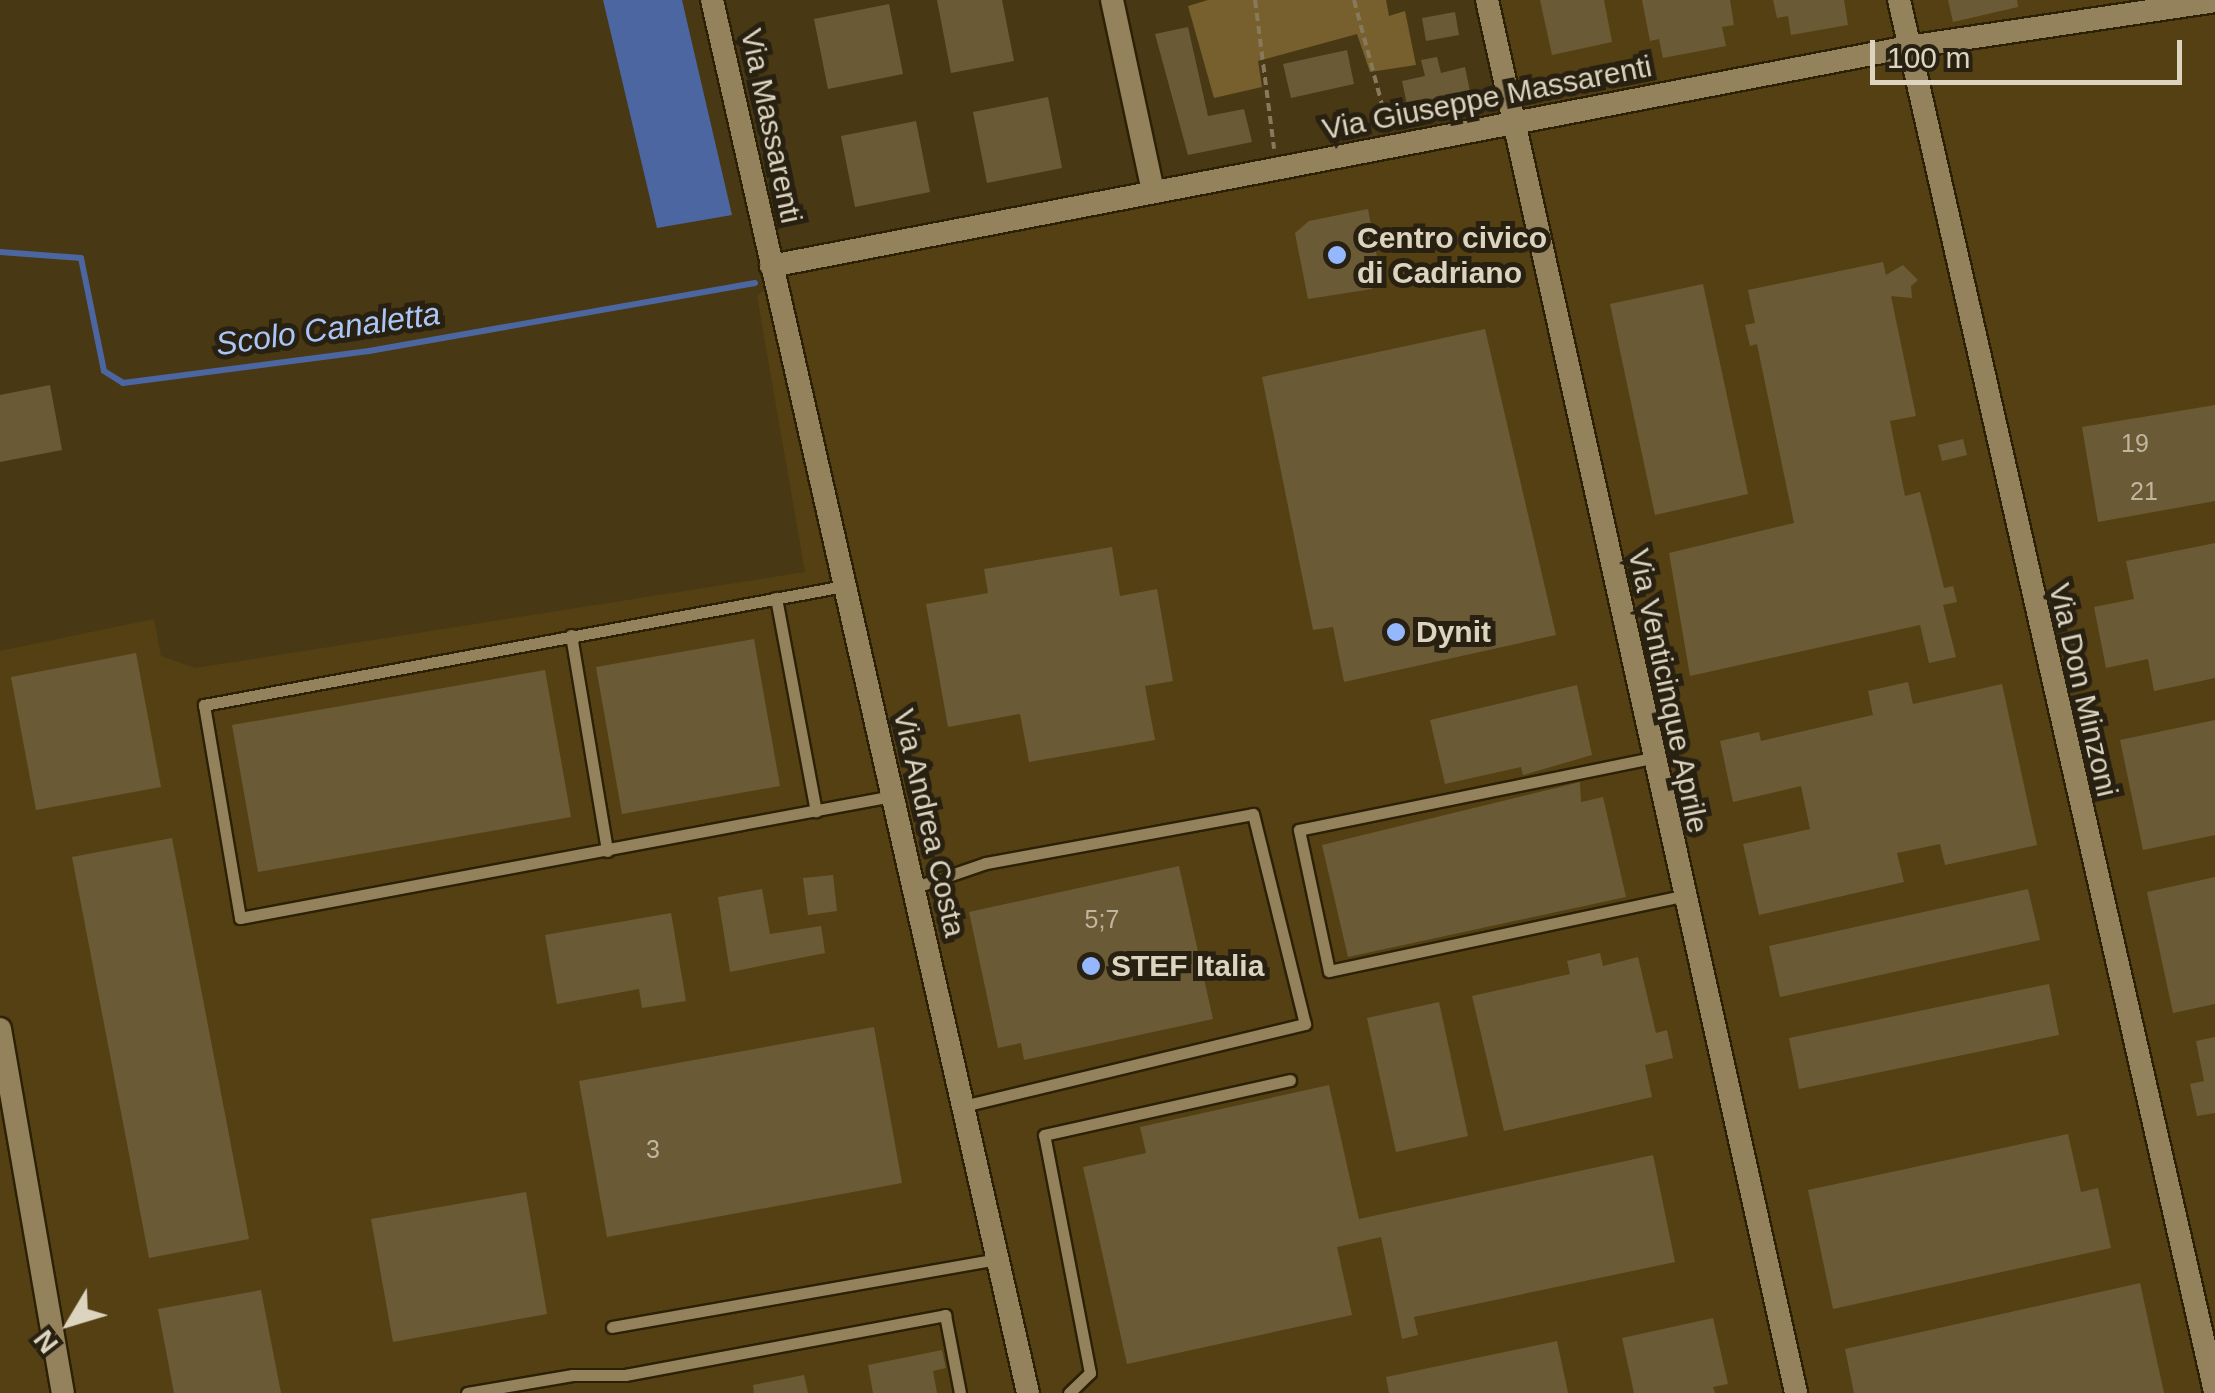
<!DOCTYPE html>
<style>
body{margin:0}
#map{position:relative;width:2215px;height:1393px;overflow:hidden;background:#483814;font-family:Arial,sans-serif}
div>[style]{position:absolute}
.built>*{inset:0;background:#544013}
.green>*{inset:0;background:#77602d}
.water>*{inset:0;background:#4b66a0}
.stream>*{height:6px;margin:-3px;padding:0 3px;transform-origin:3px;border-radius:3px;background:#4b66a0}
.building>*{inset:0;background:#6b5a36}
.path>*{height:4px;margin-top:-2px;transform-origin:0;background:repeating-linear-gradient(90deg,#86795c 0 8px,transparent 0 13px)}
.roads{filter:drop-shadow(2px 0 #2c2005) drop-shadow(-2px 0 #2c2005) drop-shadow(0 2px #2c2005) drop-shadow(0 -2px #2c2005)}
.lane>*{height:11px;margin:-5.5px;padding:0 5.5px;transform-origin:5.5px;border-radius:5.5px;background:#94825d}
.street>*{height:22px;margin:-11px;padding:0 11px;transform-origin:11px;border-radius:11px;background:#94825d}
.dots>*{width:28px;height:28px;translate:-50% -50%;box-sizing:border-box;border:5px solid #282112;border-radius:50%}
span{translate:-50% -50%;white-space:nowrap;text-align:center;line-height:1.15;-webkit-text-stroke:10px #282112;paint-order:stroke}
.number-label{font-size:25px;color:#c0b69e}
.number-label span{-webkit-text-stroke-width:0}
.street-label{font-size:30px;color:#ddd4c0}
.poi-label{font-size:30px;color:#ddd4c0;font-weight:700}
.left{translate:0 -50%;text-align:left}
.water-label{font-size:32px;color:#acc5f7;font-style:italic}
.north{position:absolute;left:20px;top:1273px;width:100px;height:100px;-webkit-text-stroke:8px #282112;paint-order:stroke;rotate:232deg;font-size:28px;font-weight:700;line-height:40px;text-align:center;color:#ddd4c0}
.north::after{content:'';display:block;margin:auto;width:35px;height:45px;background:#ddd4c0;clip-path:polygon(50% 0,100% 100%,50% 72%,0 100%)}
.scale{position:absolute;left:1870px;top:40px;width:312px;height:45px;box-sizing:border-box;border:5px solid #ddd4c0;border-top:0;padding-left:12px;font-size:30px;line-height:35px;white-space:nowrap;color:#ddd4c0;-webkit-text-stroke:8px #282112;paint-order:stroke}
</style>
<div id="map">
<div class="built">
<div style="clip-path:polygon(1490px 0,2215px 0,2215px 1393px,0 1393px,0 651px,154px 619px,161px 656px,195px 668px,805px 572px,757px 296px,801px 258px,1521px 123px)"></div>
</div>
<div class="green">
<div style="clip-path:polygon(1208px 0,1386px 0,1389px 16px,1405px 11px,1416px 65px,1370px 72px,1357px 34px,1258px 61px,1262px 87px,1214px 98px,1188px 6px)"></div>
</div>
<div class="water">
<div style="clip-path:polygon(603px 0,682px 0,732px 215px,657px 228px)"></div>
</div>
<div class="stream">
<div style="left:0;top:252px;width:81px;rotate:4.2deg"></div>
<div style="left:81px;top:258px;width:115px;rotate:78.5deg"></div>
<div style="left:104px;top:371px;width:22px;rotate:32deg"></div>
<div style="left:123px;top:383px;width:248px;rotate:-7.4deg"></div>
<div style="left:369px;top:351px;width:392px;rotate:-10deg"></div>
</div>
<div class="building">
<div style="clip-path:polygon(937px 0,1002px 0,1014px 61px,951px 73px)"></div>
<div style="clip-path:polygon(1540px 0,1604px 0,1612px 42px,1552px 55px)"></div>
<div style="clip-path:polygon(1642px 0,1730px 0,1734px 25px,1722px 27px,1726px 46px,1663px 58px,1659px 39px,1650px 41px)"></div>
<div style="clip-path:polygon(1773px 0,1844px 0,1848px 25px,1791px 35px,1788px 16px,1777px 18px)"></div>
<div style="clip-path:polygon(1948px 0,2017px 0,2018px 7px,1953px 22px)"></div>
<div style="clip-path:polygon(889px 4px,903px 74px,828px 89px,814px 19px)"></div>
<div style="clip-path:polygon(1455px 12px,1459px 35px,1426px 41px,1422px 18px)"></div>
<div style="clip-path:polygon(1188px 27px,1208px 116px,1244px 109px,1252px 142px,1188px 155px,1155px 34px)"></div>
<div style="clip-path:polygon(1347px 50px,1354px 84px,1291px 98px,1283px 64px)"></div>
<div style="clip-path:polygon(1437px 57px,1441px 73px,1465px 67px,1472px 101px,1409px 114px,1402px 81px,1425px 76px,1421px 60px)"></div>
<div style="clip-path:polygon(1048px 97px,1062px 168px,987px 183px,973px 112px)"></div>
<div style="clip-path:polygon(916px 121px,930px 192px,855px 207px,841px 136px)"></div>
<div style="clip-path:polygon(1368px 209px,1380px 273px,1372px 289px,1308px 299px,1295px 233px,1309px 221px)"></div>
<div style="clip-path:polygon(1883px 262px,1886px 275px,1903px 265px,1918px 280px,1911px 286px,1912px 298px,1891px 296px,1916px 416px,1890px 421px,1905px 496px,1920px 492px,1944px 588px,1953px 586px,1957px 602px,1943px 605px,1956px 657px,1929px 663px,1920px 625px,1690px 676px,1669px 553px,1794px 523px,1757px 344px,1750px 346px,1745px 325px,1755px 323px,1748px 290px)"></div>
<div style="clip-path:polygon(1703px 284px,1748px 494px,1655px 515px,1610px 304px)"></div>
<div style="clip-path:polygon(1485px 329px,1556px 635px,1344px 682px,1333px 627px,1313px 630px,1262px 377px)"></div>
<div style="clip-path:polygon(50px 385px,62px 450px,0 462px,0 395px)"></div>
<div style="clip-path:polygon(2215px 405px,2215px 501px,2098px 522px,2082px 427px)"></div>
<div style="clip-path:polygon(1963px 439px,1967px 455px,1942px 461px,1938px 445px)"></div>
<div style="clip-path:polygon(2215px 543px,2215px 678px,2154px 691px,2148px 659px,2106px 668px,2094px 607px,2134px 599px,2126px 561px)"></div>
<div style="clip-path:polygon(1112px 547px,1120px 596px,1157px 589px,1173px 681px,1145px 686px,1155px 740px,1029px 762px,1020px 714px,948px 727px,926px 604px,988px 593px,984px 569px)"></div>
<div style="clip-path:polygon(754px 639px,780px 786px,622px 814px,596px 667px)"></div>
<div style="clip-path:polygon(136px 653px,161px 787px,36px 810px,11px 677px)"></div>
<div style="clip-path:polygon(545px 670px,571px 817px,258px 872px,232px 725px)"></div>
<div style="clip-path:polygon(1908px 682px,1913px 704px,2002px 684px,2037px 845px,1945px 865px,1940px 844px,1897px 853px,1904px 882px,1759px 915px,1743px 844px,1810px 829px,1801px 786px,1733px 802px,1720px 741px,1759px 732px,1761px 741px,1873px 715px,1868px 691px)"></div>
<div style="clip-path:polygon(1577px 685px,1592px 755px,1523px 775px,1521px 767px,1445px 784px,1430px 720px)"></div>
<div style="clip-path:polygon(2215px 720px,2215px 835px,2143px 850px,2120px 740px)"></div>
<div style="clip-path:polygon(1580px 782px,1581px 802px,1603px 797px,1626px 897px,1348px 957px,1322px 845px)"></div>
<div style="clip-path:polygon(172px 838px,249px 1239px,149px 1258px,72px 857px)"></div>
<div style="clip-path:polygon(1179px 866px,1213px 1019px,1024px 1060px,1021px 1043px,998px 1048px,969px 912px)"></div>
<div style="clip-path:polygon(833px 875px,837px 911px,808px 915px,803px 878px)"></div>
<div style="clip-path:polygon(2215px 877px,2215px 1004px,2173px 1013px,2147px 892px)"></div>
<div style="clip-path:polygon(762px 889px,770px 934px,821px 926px,825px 953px,730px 972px,718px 897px)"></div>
<div style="clip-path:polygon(2028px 889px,2040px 940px,1780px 997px,1769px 946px)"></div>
<div style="clip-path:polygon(671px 913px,686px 1001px,642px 1008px,639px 989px,557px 1004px,545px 935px)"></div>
<div style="clip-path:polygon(1600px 953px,1603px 966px,1638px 957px,1656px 1033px,1667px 1030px,1673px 1058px,1645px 1065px,1652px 1097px,1504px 1131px,1472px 996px,1570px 974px,1567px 961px)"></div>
<div style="clip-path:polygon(2049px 984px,2059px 1035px,1799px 1089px,1789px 1038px)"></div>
<div style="clip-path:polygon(1439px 1002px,1468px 1136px,1396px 1152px,1367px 1018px)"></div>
<div style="clip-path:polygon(874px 1027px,902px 1183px,607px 1237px,579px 1081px)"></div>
<div style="clip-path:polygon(2215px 1037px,2215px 1113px,2197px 1116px,2190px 1084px,2204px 1081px,2196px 1041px)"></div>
<div style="clip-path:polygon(1329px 1085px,1359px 1219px,1653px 1155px,1675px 1262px,1414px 1317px,1418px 1335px,1402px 1339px,1381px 1237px,1337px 1247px,1352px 1315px,1127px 1364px,1083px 1167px,1146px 1153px,1140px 1127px)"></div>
<div style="clip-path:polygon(2068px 1134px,2081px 1192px,2098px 1188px,2111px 1248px,1833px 1309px,1808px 1190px)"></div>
<div style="clip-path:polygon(526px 1192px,547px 1314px,393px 1342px,371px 1219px)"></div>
<div style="clip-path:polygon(2140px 1283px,2164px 1393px,1854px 1393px,1845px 1349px)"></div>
<div style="clip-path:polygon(261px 1290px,281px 1393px,174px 1393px,158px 1309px)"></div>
<div style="clip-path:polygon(1713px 1318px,1728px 1384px,1713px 1387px,1715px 1393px,1634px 1393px,1622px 1338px)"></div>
<div style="clip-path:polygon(1557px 1341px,1568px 1393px,1389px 1393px,1386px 1377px)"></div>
<div style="clip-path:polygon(942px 1350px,946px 1368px,933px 1371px,937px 1393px,873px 1393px,868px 1365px)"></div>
<div style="clip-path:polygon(804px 1375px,808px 1393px,754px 1393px,753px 1385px)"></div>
</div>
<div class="path">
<div style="left:1255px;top:0;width:150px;rotate:82.7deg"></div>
<div style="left:1354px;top:0;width:131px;rotate:75deg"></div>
</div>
<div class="roads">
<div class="lane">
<div style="left:844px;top:586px;width:651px;rotate:169.47deg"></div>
<div style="left:204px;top:705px;width:216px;rotate:80.4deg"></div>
<div style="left:240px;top:918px;width:663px;rotate:-10.6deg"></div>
<div style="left:776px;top:598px;width:217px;rotate:79.4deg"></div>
<div style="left:571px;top:635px;width:219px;rotate:80.5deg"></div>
<div style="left:1652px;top:758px;width:360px;rotate:168.5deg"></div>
<div style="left:1299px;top:830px;width:144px;rotate:78deg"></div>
<div style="left:1329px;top:971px;width:362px;rotate:-12deg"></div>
<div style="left:913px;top:888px;width:77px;rotate:-18.9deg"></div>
<div style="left:986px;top:863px;width:271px;rotate:-10.4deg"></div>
<div style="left:1253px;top:814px;width:216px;rotate:76.1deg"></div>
<div style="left:1305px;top:1024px;width:352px;rotate:166.5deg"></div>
<div style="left:612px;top:1327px;width:391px;rotate:-10deg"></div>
<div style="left:467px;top:1393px;width:107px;rotate:-9.7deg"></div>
<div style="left:572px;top:1375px;width:53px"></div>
<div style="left:625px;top:1375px;width:326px;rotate:-10.6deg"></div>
<div style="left:945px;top:1315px;width:79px;rotate:79.1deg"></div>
<div style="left:1069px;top:1393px;width:29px;rotate:-44deg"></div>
<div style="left:1090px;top:1373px;width:242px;rotate:-100.9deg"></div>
<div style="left:1044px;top:1135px;width:252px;rotate:-12.6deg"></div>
</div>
<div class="street">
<div style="left:712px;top:0;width:1428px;rotate:77.22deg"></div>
<div style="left:1112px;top:0;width:196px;rotate:77.9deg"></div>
<div style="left:1487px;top:0;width:1427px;rotate:77.49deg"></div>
<div style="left:1899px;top:0;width:1427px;rotate:77.21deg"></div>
<div style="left:771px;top:266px;width:1158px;rotate:-10.9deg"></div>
<div style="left:1908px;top:47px;width:310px;rotate:-8.5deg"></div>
<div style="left:0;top:1029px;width:369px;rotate:80.2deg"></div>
</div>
</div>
<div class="dots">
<div style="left:1337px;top:255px;background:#95b7fd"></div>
<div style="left:1396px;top:632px;background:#95b7fd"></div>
<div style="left:1091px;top:966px;background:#95b7fd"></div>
</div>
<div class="number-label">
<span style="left:2135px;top:443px">19</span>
<span style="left:2144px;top:491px">21</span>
<span style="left:1102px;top:919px">5;7</span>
<span style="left:653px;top:1149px">3</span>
</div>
<div class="street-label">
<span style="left:1487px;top:98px;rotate:-11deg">Via Giuseppe Massarenti</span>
<span style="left:771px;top:126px;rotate:78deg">Via Massarenti</span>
<span style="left:2083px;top:690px;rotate:77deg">Via Don Minzoni</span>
<span style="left:1668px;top:691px;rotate:78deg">Via Venticinque Aprile</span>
<span style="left:929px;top:823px;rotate:77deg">Via Andrea Costa</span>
</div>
<div class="poi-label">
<span class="left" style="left:1357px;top:255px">Centro civico<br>di Cadriano</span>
<span class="left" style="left:1416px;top:632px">Dynit</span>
<span class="left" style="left:1111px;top:966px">STEF Italia</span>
</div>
<div class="water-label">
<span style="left:328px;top:329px;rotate:-8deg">Scolo Canaletta</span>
</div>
<div class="north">N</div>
<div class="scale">100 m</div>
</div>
